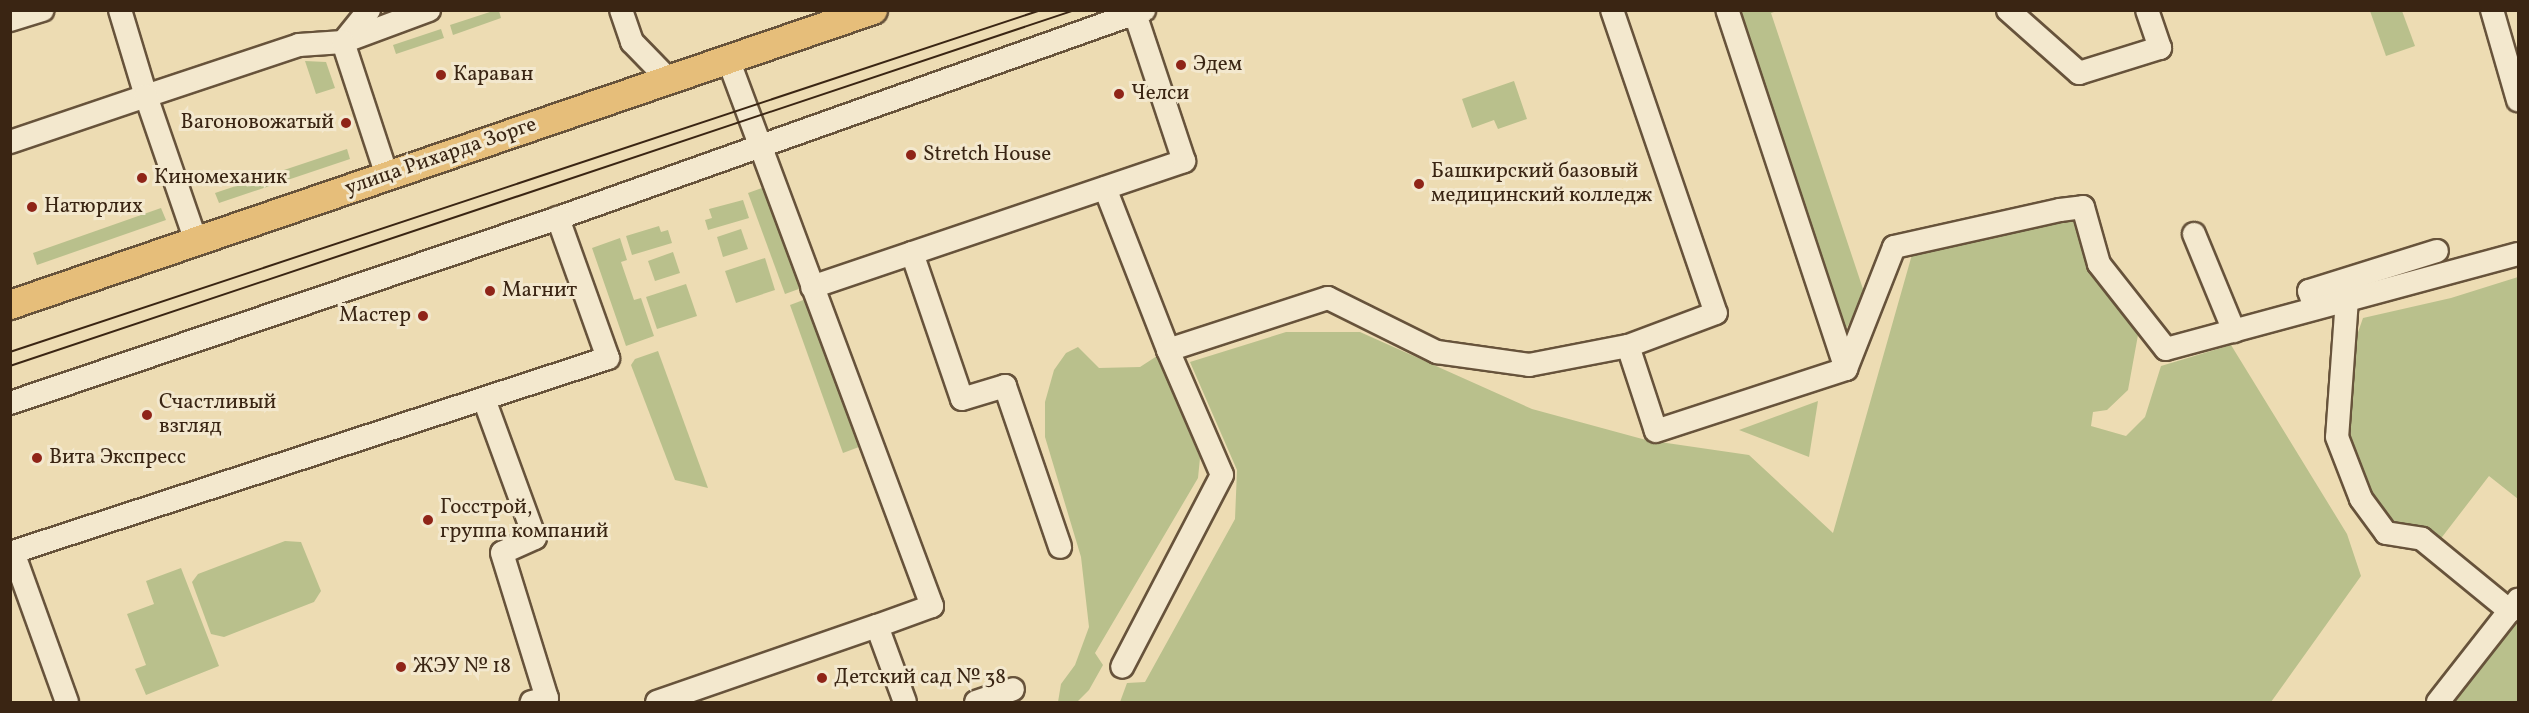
<!DOCTYPE html>
<meta charset="utf-8">
<style>
body{margin:0}
#map{position:relative;width:2529px;height:713px;overflow:hidden;background:#eddcb3;font-family:Vollkorn,serif}
div>[style]{position:absolute}
.green>*{inset:0;background:#b9c08c}
.roads{filter:drop-shadow(2px 0 #67533b) drop-shadow(-2px 0 #67533b) drop-shadow(0 2px #67533b) drop-shadow(0 -2px #67533b)}
.minor>*{height:22px;margin:-11px;padding:0 11px;transform-origin:11px;border-radius:11px;background:#f3e8ce}
.major>*{height:28px;margin:-14px;padding:0 14px;transform-origin:14px;border-radius:14px;background:#e6be7a}
.tram>*{height:1.5px;margin:-0.75px;padding:0 0.75px;transform-origin:0.75px;border-radius:0.75px;background:#3a2513}
.dots>*{width:16px;height:16px;translate:-50% -50%;box-sizing:border-box;border:3px solid #f3e8ce;border-radius:50%}
span{translate:-50% -50%;white-space:nowrap;text-align:center;line-height:1.15;-webkit-text-stroke:6px #f3e8ce;paint-order:stroke}
.poi-label{font-size:21px;color:#3a2513}
.left{translate:0 -50%;text-align:left}
.right{translate:-100% -50%;text-align:right}
.street-label{font-size:21px;color:#3a2513}
.frame{position:absolute;inset:0;border:12px solid #3a2513;pointer-events:none}
</style>
<div id="map">
<div class="green">
<div style="clip-path:polygon(493px 11px,499px 11px,501px 18px,453px 35px,450px 25px)"></div>
<div style="clip-path:polygon(1738px 11px,1777px 11px,1771px 13px,1865px 295px,1845px 331px)"></div>
<div style="clip-path:polygon(2370px 11px,2402px 11px,2415px 46px,2386px 56px)"></div>
<div style="clip-path:polygon(441px 29px,444px 38px,396px 54px,393px 45px)"></div>
<div style="clip-path:polygon(305px 61px,326px 62px,335px 88px,316px 94px)"></div>
<div style="clip-path:polygon(1514px 81px,1527px 119px,1498px 129px,1494px 120px,1472px 128px,1462px 99px)"></div>
<div style="clip-path:polygon(347px 149px,350px 159px,219px 203px,215px 193px)"></div>
<div style="clip-path:polygon(770px 185px,807px 286px,785px 294px,748px 193px)"></div>
<div style="clip-path:polygon(743px 200px,749px 218px,708px 230px,705px 220px,712px 218px,709px 209px)"></div>
<div style="clip-path:polygon(161px 208px,166px 220px,37px 265px,33px 253px)"></div>
<div style="clip-path:polygon(2083px 216px,2138px 335px,2128px 390px,2107px 410px,2093px 412px,2091px 426px,2126px 436px,2145px 417px,2161px 366px,2231px 345px,2347px 534px,2361px 576px,2271px 702px,1120px 702px,1127px 683px,1145px 682px,1235px 519px,1237px 470px,1190px 362px,1286px 332px,1360px 332px,1532px 409px,1646px 440px,1749px 455px,1833px 533px,1913px 251px)"></div>
<div style="clip-path:polygon(659px 226px,661px 232px,668px 230px,672px 243px,632px 255px,626px 236px)"></div>
<div style="clip-path:polygon(741px 229px,748px 249px,723px 257px,717px 237px)"></div>
<div style="clip-path:polygon(620px 238px,627px 260px,621px 262px,634px 300px,641px 298px,654px 336px,626px 346px,592px 248px)"></div>
<div style="clip-path:polygon(673px 252px,680px 273px,655px 281px,648px 261px)"></div>
<div style="clip-path:polygon(765px 258px,775px 290px,736px 303px,725px 271px)"></div>
<div style="clip-path:polygon(2518px 277px,2518px 499px,2489px 476px,2439px 541px,2394px 525px,2367px 494px,2350px 440px,2356px 338px,2363px 318px,2451px 298px)"></div>
<div style="clip-path:polygon(686px 284px,697px 316px,657px 329px,646px 297px)"></div>
<div style="clip-path:polygon(806px 299px,859px 447px,843px 453px,790px 305px)"></div>
<div style="clip-path:polygon(1078px 347px,1099px 368px,1140px 367px,1157px 356px,1200px 458px,1198px 478px,1095px 653px,1103px 665px,1089px 690px,1077px 702px,1058px 702px,1061px 684px,1075px 665px,1089px 627px,1081px 557px,1045px 437px,1045px 402px,1054px 370px,1066px 353px)"></div>
<div style="clip-path:polygon(658px 351px,708px 488px,675px 480px,631px 365px,635px 359px)"></div>
<div style="clip-path:polygon(1818px 401px,1809px 457px,1739px 430px)"></div>
<div style="clip-path:polygon(285px 541px,301px 542px,321px 591px,314px 602px,224px 637px,211px 634px,192px 582px,198px 574px)"></div>
<div style="clip-path:polygon(181px 568px,219px 666px,146px 695px,135px 669px,146px 665px,127px 614px,154px 604px,146px 581px)"></div>
<div style="clip-path:polygon(2518px 608px,2518px 702px,2447px 702px)"></div>
</div>
<div class="roads">
<div class="minor">
<div style="left:120px;top:10px;width:90px;rotate:73.2deg"></div>
<div style="left:146px;top:96px;width:161px;rotate:-18.4deg"></div>
<div style="left:299px;top:45px;width:44px;rotate:-3.9deg"></div>
<div style="left:343px;top:42px;width:92px;rotate:-20.4deg"></div>
<div style="left:369px;top:10px;width:41px;rotate:129.1deg"></div>
<div style="left:343px;top:42px;width:141px;rotate:71.8deg"></div>
<div style="left:621px;top:10px;width:34px;rotate:71deg"></div>
<div style="left:632px;top:42px;width:52px;rotate:45.8deg"></div>
<div style="left:1612px;top:10px;width:320px;rotate:71.1deg"></div>
<div style="left:1716px;top:313px;width:94px;rotate:159.4deg"></div>
<div style="left:1628px;top:346px;width:89px;rotate:71.8deg"></div>
<div style="left:1656px;top:431px;width:200px;rotate:-18.1deg"></div>
<div style="left:1846px;top:369px;width:378px;rotate:-108.3deg"></div>
<div style="left:2008px;top:10px;width:95px;rotate:41.6deg"></div>
<div style="left:2079px;top:73px;width:85px;rotate:-17.2deg"></div>
<div style="left:2160px;top:48px;width:40px;rotate:-108.9deg"></div>
<div style="left:2492px;top:10px;width:94px;rotate:73.9deg"></div>
<div style="left:10px;top:20px;width:34px;rotate:-17deg"></div>
<div style="left:728px;top:59px;width:584px;rotate:69.55deg"></div>
<div style="left:932px;top:606px;width:59px;rotate:160deg"></div>
<div style="left:10px;top:142px;width:144px;rotate:-18.7deg"></div>
<div style="left:146px;top:96px;width:153px;rotate:71deg"></div>
<div style="left:1105px;top:188px;width:174px;rotate:68.7deg"></div>
<div style="left:1168px;top:350px;width:136px;rotate:66.6deg"></div>
<div style="left:1222px;top:475px;width:216px;rotate:117.5deg"></div>
<div style="left:2194px;top:234px;width:105px;rotate:67.6deg"></div>
<div style="left:912px;top:253px;width:154px;rotate:71.1deg"></div>
<div style="left:962px;top:399px;width:45px;rotate:-16.8deg"></div>
<div style="left:1005px;top:386px;width:170px;rotate:71.1deg"></div>
<div style="left:812px;top:287px;width:393px;rotate:-18.7deg"></div>
<div style="left:1184px;top:161px;width:155px;rotate:-108.4deg"></div>
<div style="left:2347px;top:299px;width:138px;rotate:94.1deg"></div>
<div style="left:2337px;top:437px;width:66px;rotate:68.8deg"></div>
<div style="left:2361px;top:499px;width:42px;rotate:53.7deg"></div>
<div style="left:2386px;top:533px;width:36px;rotate:9deg"></div>
<div style="left:2422px;top:539px;width:114px;rotate:39.3deg"></div>
<div style="left:2315px;top:308px;width:18px;rotate:-109deg"></div>
<div style="left:2309px;top:291px;width:134px;rotate:-17.4deg"></div>
<div style="left:1168px;top:350px;width:168px;rotate:-18deg"></div>
<div style="left:1328px;top:298px;width:122px;rotate:26.4deg"></div>
<div style="left:1437px;top:352px;width:93px;rotate:8deg"></div>
<div style="left:1529px;top:365px;width:101px;rotate:-10.9deg"></div>
<div style="left:1846px;top:369px;width:131px;rotate:-68.5deg"></div>
<div style="left:1894px;top:247px;width:170px;rotate:-12.6deg"></div>
<div style="left:2060px;top:210px;width:23px;rotate:-7deg"></div>
<div style="left:2083px;top:207px;width:59px;rotate:74.3deg"></div>
<div style="left:2099px;top:264px;width:108px;rotate:51.8deg"></div>
<div style="left:2166px;top:349px;width:365px;rotate:-15.1deg"></div>
<div style="left:484px;top:399px;width:148px;rotate:69.9deg"></div>
<div style="left:535px;top:538px;width:36px;rotate:156deg"></div>
<div style="left:502px;top:553px;width:152px;rotate:72.8deg"></div>
<div style="left:547px;top:698px;width:16px;rotate:165deg"></div>
<div style="left:10px;top:403px;width:578px;rotate:-18.65deg"></div>
<div style="left:558px;top:218px;width:622px;rotate:-19.54deg"></div>
<div style="left:13px;top:552px;width:159px;rotate:70.2deg"></div>
<div style="left:10px;top:553px;width:629px;rotate:-18.06deg"></div>
<div style="left:608px;top:358px;width:149px;rotate:-109.7deg"></div>
<div style="left:657px;top:702px;width:233px;rotate:-19.1deg"></div>
<div style="left:877px;top:626px;width:81px;rotate:69.8deg"></div>
<div style="left:976px;top:702px;width:39px;rotate:-19deg"></div>
<div style="left:2438px;top:702px;width:130px;rotate:-51.9deg"></div>
</div>
<div class="major">
<div style="left:10px;top:305px;width:912px;rotate:-18.87deg"></div>
</div>
</div>
<div class="tram">
<div style="left:10px;top:352px;width:1086px;rotate:-18.35deg"></div>
<div style="left:10px;top:366px;width:1123px;rotate:-18.48deg"></div>
</div>
<div class="dots">
<div style="left:1181px;top:65px;background:#8f2418"></div>
<div style="left:441px;top:75px;background:#8f2418"></div>
<div style="left:1119px;top:94px;background:#8f2418"></div>
<div style="left:346px;top:123px;background:#8f2418"></div>
<div style="left:911px;top:155px;background:#8f2418"></div>
<div style="left:142px;top:178px;background:#8f2418"></div>
<div style="left:1419px;top:184px;background:#8f2418"></div>
<div style="left:32px;top:207px;background:#8f2418"></div>
<div style="left:490px;top:291px;background:#8f2418"></div>
<div style="left:423px;top:316px;background:#8f2418"></div>
<div style="left:147px;top:415px;background:#8f2418"></div>
<div style="left:37px;top:458px;background:#8f2418"></div>
<div style="left:428px;top:520px;background:#8f2418"></div>
<div style="left:401px;top:667px;background:#8f2418"></div>
<div style="left:822px;top:678px;background:#8f2418"></div>
</div>
<div class="poi-label">
<span class="left" style="left:1193px;top:65px">Эдем</span>
<span class="left" style="left:453px;top:75px">Караван</span>
<span class="left" style="left:1131px;top:94px">Челси</span>
<span class="right" style="left:334px;top:123px">Вагоновожатый</span>
<span class="left" style="left:923px;top:155px">Stretch House</span>
<span class="left" style="left:1431px;top:184px">Башкирский базовый<br>медицинский колледж</span>
<span class="left" style="left:154px;top:178px">Киномеханик</span>
<span class="left" style="left:44px;top:207px">Натюрлих</span>
<span class="left" style="left:502px;top:291px">Магнит</span>
<span class="right" style="left:411px;top:316px">Мастер</span>
<span class="left" style="left:159px;top:415px">Счастливый<br>взгляд</span>
<span class="left" style="left:49px;top:458px">Вита Экспресс</span>
<span class="left" style="left:440px;top:520px">Госстрой,<br>группа компаний</span>
<span class="left" style="left:413px;top:667px">ЖЭУ № 18</span>
<span class="left" style="left:834px;top:678px">Детский сад № 38</span>
</div>
<div class="street-label">
<span style="left:441px;top:157px;rotate:-19deg">улица Рихарда Зорге</span>
</div>
<div class="frame"></div>
</div>
